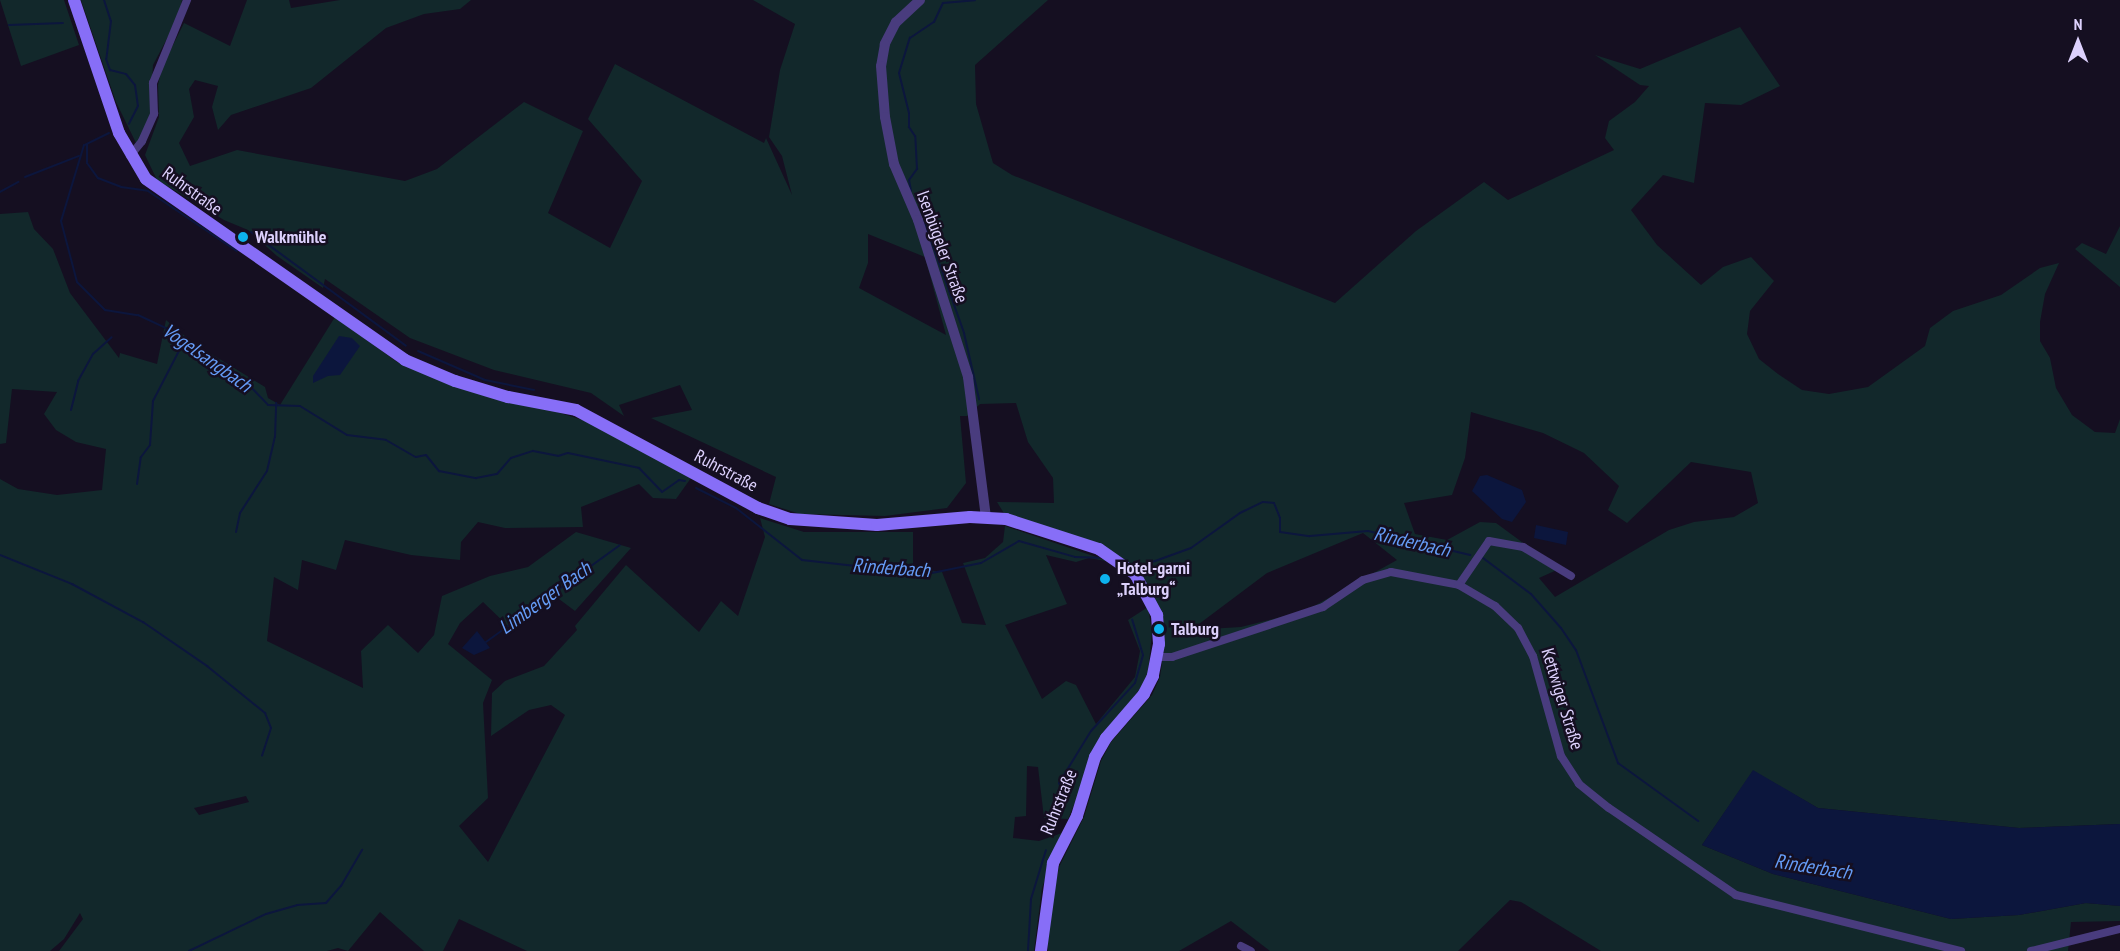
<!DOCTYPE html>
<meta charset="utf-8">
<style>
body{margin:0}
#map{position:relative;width:2120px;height:951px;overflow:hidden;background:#150f21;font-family:"PT Sans Narrow",sans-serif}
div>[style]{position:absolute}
.green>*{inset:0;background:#12282b}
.water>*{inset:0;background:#0c163d}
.stream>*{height:2px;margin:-1px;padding:0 1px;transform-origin:1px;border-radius:1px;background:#0c163d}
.minor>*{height:8px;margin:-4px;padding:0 4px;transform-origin:4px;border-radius:4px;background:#493c7e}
.tertiary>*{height:10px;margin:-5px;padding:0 5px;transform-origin:5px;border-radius:5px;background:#493c7e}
.secondary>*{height:12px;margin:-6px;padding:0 6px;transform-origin:6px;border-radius:6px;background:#876ef7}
.dots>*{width:16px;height:16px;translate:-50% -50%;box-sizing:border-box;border:3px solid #150f21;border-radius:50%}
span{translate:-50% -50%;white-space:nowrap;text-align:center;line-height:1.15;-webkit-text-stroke:5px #150f21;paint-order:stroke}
.street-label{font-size:18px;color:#ddd1fd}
.poi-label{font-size:18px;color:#ddd1fd;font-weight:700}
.left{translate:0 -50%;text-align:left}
.water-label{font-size:20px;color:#659cf7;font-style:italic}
.north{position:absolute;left:2048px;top:12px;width:60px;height:60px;-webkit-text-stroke:4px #150f21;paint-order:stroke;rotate:0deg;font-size:16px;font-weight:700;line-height:24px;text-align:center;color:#ddd1fd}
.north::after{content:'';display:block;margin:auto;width:21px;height:27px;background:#ddd1fd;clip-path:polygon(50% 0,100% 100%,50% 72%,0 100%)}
</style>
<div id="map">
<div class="green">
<div style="clip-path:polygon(0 0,64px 0,79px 45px,21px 66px)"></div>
<div style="clip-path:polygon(81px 0,182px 0,179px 16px,153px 65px,150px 114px,137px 145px,116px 102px)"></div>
<div style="clip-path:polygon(evenodd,247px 0,289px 0,291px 8px,340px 0,471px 0,460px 9px,424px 14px,386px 28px,311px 88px,231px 115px,218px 130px,212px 107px,218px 86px,195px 80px,189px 89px,194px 117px,179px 143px,190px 166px,237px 150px,405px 181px,437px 169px,524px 102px,583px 131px,548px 213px,610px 248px,642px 181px,588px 119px,615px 64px,764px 143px,766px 138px,792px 195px,782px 156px,769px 137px,780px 70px,795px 24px,753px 0,1048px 0,975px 65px,976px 104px,993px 163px,1012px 175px,1335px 303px,1416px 231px,1484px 182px,1508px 200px,1614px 150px,1605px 138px,1609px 121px,1635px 102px,1649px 86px,1640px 85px,1595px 55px,1640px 69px,1740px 27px,1780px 86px,1741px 105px,1705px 103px,1694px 183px,1663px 175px,1631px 210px,1657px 245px,1701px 285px,1723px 267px,1751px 257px,1774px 281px,1750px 311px,1747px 334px,1759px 359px,1778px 374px,1802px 390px,1829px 394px,1868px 387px,1925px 346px,1930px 328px,1953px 311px,2001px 295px,2040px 268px,2059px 263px,2045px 294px,2040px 322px,2040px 341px,2050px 358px,2056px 388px,2072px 415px,2095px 432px,2115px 433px,2120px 419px,2120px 824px,2019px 828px,1818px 808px,1753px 771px,1702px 845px,1773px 874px,1951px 919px,2019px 915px,2086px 903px,2120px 906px,2120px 921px,2071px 922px,2068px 951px,1601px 951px,1521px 902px,1510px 900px,1458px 951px,1270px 951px,1231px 921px,1179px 951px,1048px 951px,1047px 929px,1059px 867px,1084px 817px,1101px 761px,1111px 742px,1152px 695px,1160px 677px,1164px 649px,1155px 598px,1133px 565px,1101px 545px,1005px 515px,997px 502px,1054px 503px,1053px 478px,1028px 442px,1016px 403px,980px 404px,967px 416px,960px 416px,966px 483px,947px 508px,885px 516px,800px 514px,769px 504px,776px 477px,651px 418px,692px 410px,680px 385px,619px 405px,624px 416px,591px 393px,494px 370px,410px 338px,325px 279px,323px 288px,277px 256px,248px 230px,224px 220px,157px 180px,145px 155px,159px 117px,158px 85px,162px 67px,184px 23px,230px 46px,247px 0,868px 234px,925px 257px,946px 335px,859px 288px,868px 263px,868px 234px,247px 0,1471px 412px,1543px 433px,1584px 453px,1619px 486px,1608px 510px,1627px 523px,1691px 462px,1751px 472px,1758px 503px,1734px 517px,1694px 522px,1669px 530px,1555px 597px,1539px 578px,1559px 569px,1496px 523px,1480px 522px,1447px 540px,1415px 534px,1404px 503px,1452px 495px,1465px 458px,1471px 412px,247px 0,1363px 533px,1397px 560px,1305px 611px,1241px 627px,1191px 630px,1267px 573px,1363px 533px)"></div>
<div style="clip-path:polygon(evenodd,28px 212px,34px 229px,53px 249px,70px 293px,119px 358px,120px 353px,157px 364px,166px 320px,192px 342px,265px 387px,268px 398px,280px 405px,335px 317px,397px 362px,592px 423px,691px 478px,676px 499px,653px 498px,639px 484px,581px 507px,583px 527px,505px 528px,478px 522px,461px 542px,460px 560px,411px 555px,345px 540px,336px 570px,302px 560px,298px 590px,274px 577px,267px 641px,363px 688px,361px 651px,388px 625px,418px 653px,434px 635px,442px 596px,490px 576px,528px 567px,576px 532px,631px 548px,575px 611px,555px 596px,512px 630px,483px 602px,460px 623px,448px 644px,492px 680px,483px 703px,488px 798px,459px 826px,488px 862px,565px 715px,551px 705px,529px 710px,491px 736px,492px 693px,505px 681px,544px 666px,577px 630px,575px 626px,626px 565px,699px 632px,721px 601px,738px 616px,765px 537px,760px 518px,804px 532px,913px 532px,913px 568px,942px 572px,962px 623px,986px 625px,963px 563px,985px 558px,1003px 542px,1005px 526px,1111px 562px,1089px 558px,1076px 562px,1046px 555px,1067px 604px,1005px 625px,1042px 699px,1066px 681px,1076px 685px,1096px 724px,1135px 677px,1140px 651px,1128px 620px,1148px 607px,1152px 632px,1148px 673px,1140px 689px,1103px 735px,1068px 819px,1044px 818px,1038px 767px,1027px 766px,1026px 816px,1015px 817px,1013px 838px,1039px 841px,1062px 833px,1042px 888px,1034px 951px,527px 951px,459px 919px,443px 951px,424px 951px,380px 912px,348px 951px,338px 948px,327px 951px,59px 951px,83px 919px,80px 913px,64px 939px,50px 951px,0 951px,0 479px,18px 489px,57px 495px,102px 490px,106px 449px,76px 442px,56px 430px,44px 414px,57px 392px,12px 389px,6px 443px,0 444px,0 214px,28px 212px,246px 796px,249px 802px,199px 815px,194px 808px,246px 796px)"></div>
<div style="clip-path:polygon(2120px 226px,2120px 287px,2075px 249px,2082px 243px,2106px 254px)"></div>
</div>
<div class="water">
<div style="clip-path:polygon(339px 336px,352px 338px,360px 346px,340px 375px,328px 376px,313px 383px,313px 376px)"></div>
<div style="clip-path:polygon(1487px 475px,1522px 490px,1526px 502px,1512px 522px,1502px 519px,1472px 491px,1480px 476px)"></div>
<div style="clip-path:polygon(1536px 525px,1568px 532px,1566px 545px,1534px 538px)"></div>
<div style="clip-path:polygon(477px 631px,490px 648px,474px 655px,462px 648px)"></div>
<div style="clip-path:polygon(1753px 770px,1818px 808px,2019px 828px,2120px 824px,2120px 906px,2086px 903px,2019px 915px,1951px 919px,1773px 874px,1702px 845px)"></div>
</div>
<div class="stream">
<div style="left:104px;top:0;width:22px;rotate:72deg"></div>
<div style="left:111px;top:21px;width:38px;rotate:97deg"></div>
<div style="left:106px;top:59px;width:12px;rotate:70deg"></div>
<div style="left:110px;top:70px;width:16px;rotate:14deg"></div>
<div style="left:126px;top:74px;width:14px;rotate:51deg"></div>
<div style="left:135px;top:85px;width:21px;rotate:82deg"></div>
<div style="left:138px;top:106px;width:20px;rotate:117deg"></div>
<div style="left:9px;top:25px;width:54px;rotate:-2.1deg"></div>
<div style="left:109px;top:133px;width:28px;rotate:154deg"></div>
<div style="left:84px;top:145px;width:79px;rotate:106.8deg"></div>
<div style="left:61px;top:221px;width:63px;rotate:75.3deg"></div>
<div style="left:77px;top:282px;width:40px;rotate:45deg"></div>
<div style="left:105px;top:310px;width:33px;rotate:9deg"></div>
<div style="left:138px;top:315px;width:31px;rotate:25deg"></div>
<div style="left:166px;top:328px;width:23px;rotate:47deg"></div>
<div style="left:182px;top:345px;width:42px;rotate:25.3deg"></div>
<div style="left:220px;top:363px;width:34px;rotate:37deg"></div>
<div style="left:247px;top:383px;width:30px;rotate:46deg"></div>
<div style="left:268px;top:405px;width:32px;rotate:2deg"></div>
<div style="left:300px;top:406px;width:55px;rotate:31.7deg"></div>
<div style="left:347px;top:435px;width:39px;rotate:7deg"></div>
<div style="left:386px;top:440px;width:34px;rotate:30deg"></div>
<div style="left:416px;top:457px;width:10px;rotate:-11deg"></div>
<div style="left:426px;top:455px;width:21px;rotate:51deg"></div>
<div style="left:439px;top:471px;width:38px;rotate:11deg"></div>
<div style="left:476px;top:478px;width:21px;rotate:-11deg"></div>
<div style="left:497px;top:474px;width:21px;rotate:-49deg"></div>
<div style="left:511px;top:458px;width:23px;rotate:-18deg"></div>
<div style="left:533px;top:451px;width:25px;rotate:11deg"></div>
<div style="left:558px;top:456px;width:10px;rotate:-17deg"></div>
<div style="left:568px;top:453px;width:73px;rotate:11.9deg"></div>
<div style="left:639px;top:468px;width:33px;rotate:46deg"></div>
<div style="left:662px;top:492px;width:21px;rotate:-35deg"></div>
<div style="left:679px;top:480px;width:6px;rotate:9deg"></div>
<div style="left:87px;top:144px;width:19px;rotate:90deg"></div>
<div style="left:87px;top:163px;width:19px;rotate:54deg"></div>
<div style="left:98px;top:178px;width:25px;rotate:21deg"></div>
<div style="left:121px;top:187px;width:27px;rotate:8deg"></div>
<div style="left:148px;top:191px;width:107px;rotate:34deg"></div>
<div style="left:25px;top:177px;width:58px;rotate:-21.3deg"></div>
<div style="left:911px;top:191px;width:11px;rotate:-100deg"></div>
<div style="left:909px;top:180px;width:14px;rotate:-54deg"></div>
<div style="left:917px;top:169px;width:33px;rotate:-93deg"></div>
<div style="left:915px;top:136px;width:11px;rotate:-124deg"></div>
<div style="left:909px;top:127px;width:14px;rotate:-90deg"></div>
<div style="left:909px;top:113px;width:41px;rotate:-104deg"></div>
<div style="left:899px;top:73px;width:37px;rotate:-73deg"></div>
<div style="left:910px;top:38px;width:29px;rotate:-34deg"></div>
<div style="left:934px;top:22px;width:21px;rotate:-65deg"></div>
<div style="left:943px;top:3px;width:32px;rotate:-5deg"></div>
<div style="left:0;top:192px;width:21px;rotate:-29deg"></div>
<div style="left:924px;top:221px;width:119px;rotate:70.3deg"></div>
<div style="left:964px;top:333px;width:68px;rotate:77.2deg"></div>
<div style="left:251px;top:232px;width:192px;rotate:36.3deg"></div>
<div style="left:418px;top:351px;width:73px;rotate:23.4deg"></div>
<div style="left:485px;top:380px;width:50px;rotate:11.5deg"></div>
<div style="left:71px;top:410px;width:30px;rotate:-76deg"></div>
<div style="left:78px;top:381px;width:31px;rotate:-61deg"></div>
<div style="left:93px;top:354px;width:25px;rotate:-42deg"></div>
<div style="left:137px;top:484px;width:27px;rotate:-82deg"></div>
<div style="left:141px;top:457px;width:15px;rotate:-53deg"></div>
<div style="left:150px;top:445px;width:44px;rotate:-86.1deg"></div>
<div style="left:153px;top:401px;width:63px;rotate:-62.6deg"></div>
<div style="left:696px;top:488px;width:45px;rotate:26.6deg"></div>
<div style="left:736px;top:508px;width:84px;rotate:38.2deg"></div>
<div style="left:802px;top:560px;width:126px;rotate:6.4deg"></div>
<div style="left:927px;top:574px;width:55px;rotate:-11.5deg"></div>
<div style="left:981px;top:563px;width:44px;rotate:-30.1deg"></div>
<div style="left:1019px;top:541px;width:58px;rotate:15.9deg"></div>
<div style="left:1075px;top:557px;width:24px;rotate:2deg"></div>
<div style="left:236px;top:532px;width:19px;rotate:-78deg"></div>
<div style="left:240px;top:513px;width:50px;rotate:-57.3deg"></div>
<div style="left:267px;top:471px;width:35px;rotate:-77deg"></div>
<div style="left:275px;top:437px;width:34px;rotate:-88deg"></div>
<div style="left:0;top:555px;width:78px;rotate:21.9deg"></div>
<div style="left:72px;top:584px;width:81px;rotate:28.2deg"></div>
<div style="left:143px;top:622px;width:78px;rotate:34.5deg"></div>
<div style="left:207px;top:666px;width:75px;rotate:39deg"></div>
<div style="left:265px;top:713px;width:16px;rotate:68deg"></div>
<div style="left:271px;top:728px;width:29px;rotate:108deg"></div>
<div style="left:1483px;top:558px;width:60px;rotate:36.9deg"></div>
<div style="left:1531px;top:594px;width:45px;rotate:48.6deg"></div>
<div style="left:1561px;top:628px;width:27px;rotate:56deg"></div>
<div style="left:1576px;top:650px;width:121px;rotate:69.6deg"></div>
<div style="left:1618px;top:763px;width:99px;rotate:35.9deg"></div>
<div style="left:1144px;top:565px;width:50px;rotate:-19.9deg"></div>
<div style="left:1191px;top:548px;width:60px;rotate:-35.5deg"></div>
<div style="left:1240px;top:513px;width:25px;rotate:-26deg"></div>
<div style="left:1263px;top:502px;width:11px;rotate:5deg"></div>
<div style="left:1274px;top:503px;width:16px;rotate:68deg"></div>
<div style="left:1280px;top:518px;width:14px;rotate:90deg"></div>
<div style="left:1280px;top:532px;width:30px;rotate:8deg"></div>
<div style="left:1310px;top:536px;width:58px;rotate:-4.9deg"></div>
<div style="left:1368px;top:531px;width:105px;rotate:13.2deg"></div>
<div style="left:486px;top:642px;width:165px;rotate:-35.9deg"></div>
<div style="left:1057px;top:812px;width:18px;rotate:-63deg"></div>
<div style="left:1065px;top:796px;width:14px;rotate:-115deg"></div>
<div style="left:1059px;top:783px;width:61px;rotate:-58.4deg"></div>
<div style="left:1091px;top:731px;width:65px;rotate:-47.5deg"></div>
<div style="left:1135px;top:683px;width:29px;rotate:-74deg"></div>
<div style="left:1143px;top:655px;width:37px;rotate:-107deg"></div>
<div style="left:189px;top:951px;width:85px;rotate:-25.7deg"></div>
<div style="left:266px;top:914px;width:32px;rotate:-16deg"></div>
<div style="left:297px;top:905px;width:29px;rotate:-4deg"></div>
<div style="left:326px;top:903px;width:23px;rotate:-49deg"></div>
<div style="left:341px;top:886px;width:42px;rotate:-59.7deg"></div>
<div style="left:1028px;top:951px;width:52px;rotate:-86.7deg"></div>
<div style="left:1031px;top:899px;width:51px;rotate:-73deg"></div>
</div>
<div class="minor">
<div style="left:130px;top:156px;width:19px;rotate:-51deg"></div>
<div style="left:142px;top:141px;width:30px;rotate:-66deg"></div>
<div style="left:154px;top:114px;width:31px;rotate:-92deg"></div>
<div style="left:153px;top:83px;width:90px;rotate:-67.7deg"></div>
<div style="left:1459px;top:585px;width:53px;rotate:-55.7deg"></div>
<div style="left:1489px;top:541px;width:35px;rotate:10deg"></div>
<div style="left:1523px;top:547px;width:56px;rotate:31.1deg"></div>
<div style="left:1157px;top:657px;width:15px"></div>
<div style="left:1172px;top:657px;width:159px;rotate:-18.3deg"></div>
<div style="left:1323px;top:607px;width:48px;rotate:-34deg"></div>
<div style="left:1363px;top:580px;width:29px;rotate:-16deg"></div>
<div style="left:1391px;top:572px;width:69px;rotate:10.8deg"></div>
<div style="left:1459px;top:585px;width:42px;rotate:30.3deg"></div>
<div style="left:1495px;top:606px;width:32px;rotate:44deg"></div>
<div style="left:1518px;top:628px;width:32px;rotate:62deg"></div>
<div style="left:1533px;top:656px;width:104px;rotate:74.4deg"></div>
<div style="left:1561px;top:756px;width:33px;rotate:57deg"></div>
<div style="left:1579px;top:784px;width:38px;rotate:39deg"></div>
<div style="left:1609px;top:808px;width:154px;rotate:34.4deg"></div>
<div style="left:1736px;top:895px;width:232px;rotate:14deg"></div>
<div style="left:1241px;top:946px;width:11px;rotate:27deg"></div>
<div style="left:2031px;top:951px;width:92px;rotate:-13.9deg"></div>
</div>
<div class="tertiary">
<div style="left:920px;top:0;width:33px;rotate:137deg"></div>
<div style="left:896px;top:22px;width:25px;rotate:117deg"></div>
<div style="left:885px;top:44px;width:22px;rotate:100deg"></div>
<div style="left:881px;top:66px;width:51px;rotate:85.5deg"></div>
<div style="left:885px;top:117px;width:48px;rotate:79.2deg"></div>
<div style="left:894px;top:164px;width:61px;rotate:66.8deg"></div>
<div style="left:918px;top:220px;width:165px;rotate:72.3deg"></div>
<div style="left:968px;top:377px;width:141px;rotate:82.7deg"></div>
</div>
<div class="secondary">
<div style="left:74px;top:0;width:140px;rotate:71.3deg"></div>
<div style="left:119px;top:133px;width:53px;rotate:59.6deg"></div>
<div style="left:146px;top:179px;width:316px;rotate:34.9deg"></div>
<div style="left:405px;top:360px;width:54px;rotate:22.8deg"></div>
<div style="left:455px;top:381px;width:55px;rotate:16.8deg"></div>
<div style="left:508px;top:397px;width:69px;rotate:10.8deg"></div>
<div style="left:576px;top:410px;width:207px;rotate:28.3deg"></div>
<div style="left:758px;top:508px;width:34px;rotate:19deg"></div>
<div style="left:790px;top:519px;width:87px;rotate:3.9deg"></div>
<div style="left:877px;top:525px;width:93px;rotate:-4.9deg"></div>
<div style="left:970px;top:517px;width:36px;rotate:3deg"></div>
<div style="left:1006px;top:519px;width:98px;rotate:17.9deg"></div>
<div style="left:1099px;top:549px;width:44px;rotate:34.8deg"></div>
<div style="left:1135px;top:574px;width:47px;rotate:61.8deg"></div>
<div style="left:1157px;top:615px;width:29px;rotate:86deg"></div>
<div style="left:1159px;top:644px;width:33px;rotate:101deg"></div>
<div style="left:1153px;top:676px;width:20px;rotate:117deg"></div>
<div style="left:1144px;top:694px;width:58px;rotate:130.8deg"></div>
<div style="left:1106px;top:738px;width:22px;rotate:120deg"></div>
<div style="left:1095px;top:757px;width:62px;rotate:107deg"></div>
<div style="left:1077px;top:816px;width:53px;rotate:117.1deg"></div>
<div style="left:1053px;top:863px;width:89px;rotate:97.8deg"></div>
</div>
<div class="dots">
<div style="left:243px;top:237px;background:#0db2ed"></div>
<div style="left:1105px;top:579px;background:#0db2ed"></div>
<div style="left:1159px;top:629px;background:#0db2ed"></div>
</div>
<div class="street-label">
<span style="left:192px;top:191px;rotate:36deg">Ruhrstraße</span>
<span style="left:942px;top:247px;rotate:70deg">Isenbügeler Straße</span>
<span style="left:726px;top:471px;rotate:28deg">Ruhrstraße</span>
<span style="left:1562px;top:699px;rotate:73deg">Kettwiger Straße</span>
<span style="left:1059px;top:802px;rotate:-68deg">Ruhrstraße</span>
</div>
<div class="poi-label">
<span class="left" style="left:255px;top:237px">Walkmühle</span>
<span class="left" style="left:1117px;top:579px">Hotel-garni<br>„Talburg“</span>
<span class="left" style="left:1171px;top:629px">Talburg</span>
</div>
<div class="water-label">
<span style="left:207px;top:358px;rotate:35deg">Vogelsangbach</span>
<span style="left:1412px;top:542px;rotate:13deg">Rinderbach</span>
<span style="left:891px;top:568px;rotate:4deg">Rinderbach</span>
<span style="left:545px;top:598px;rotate:-36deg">Limberger Bach</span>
<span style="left:1813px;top:867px;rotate:9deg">Rinderbach</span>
</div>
<div class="north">N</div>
</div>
